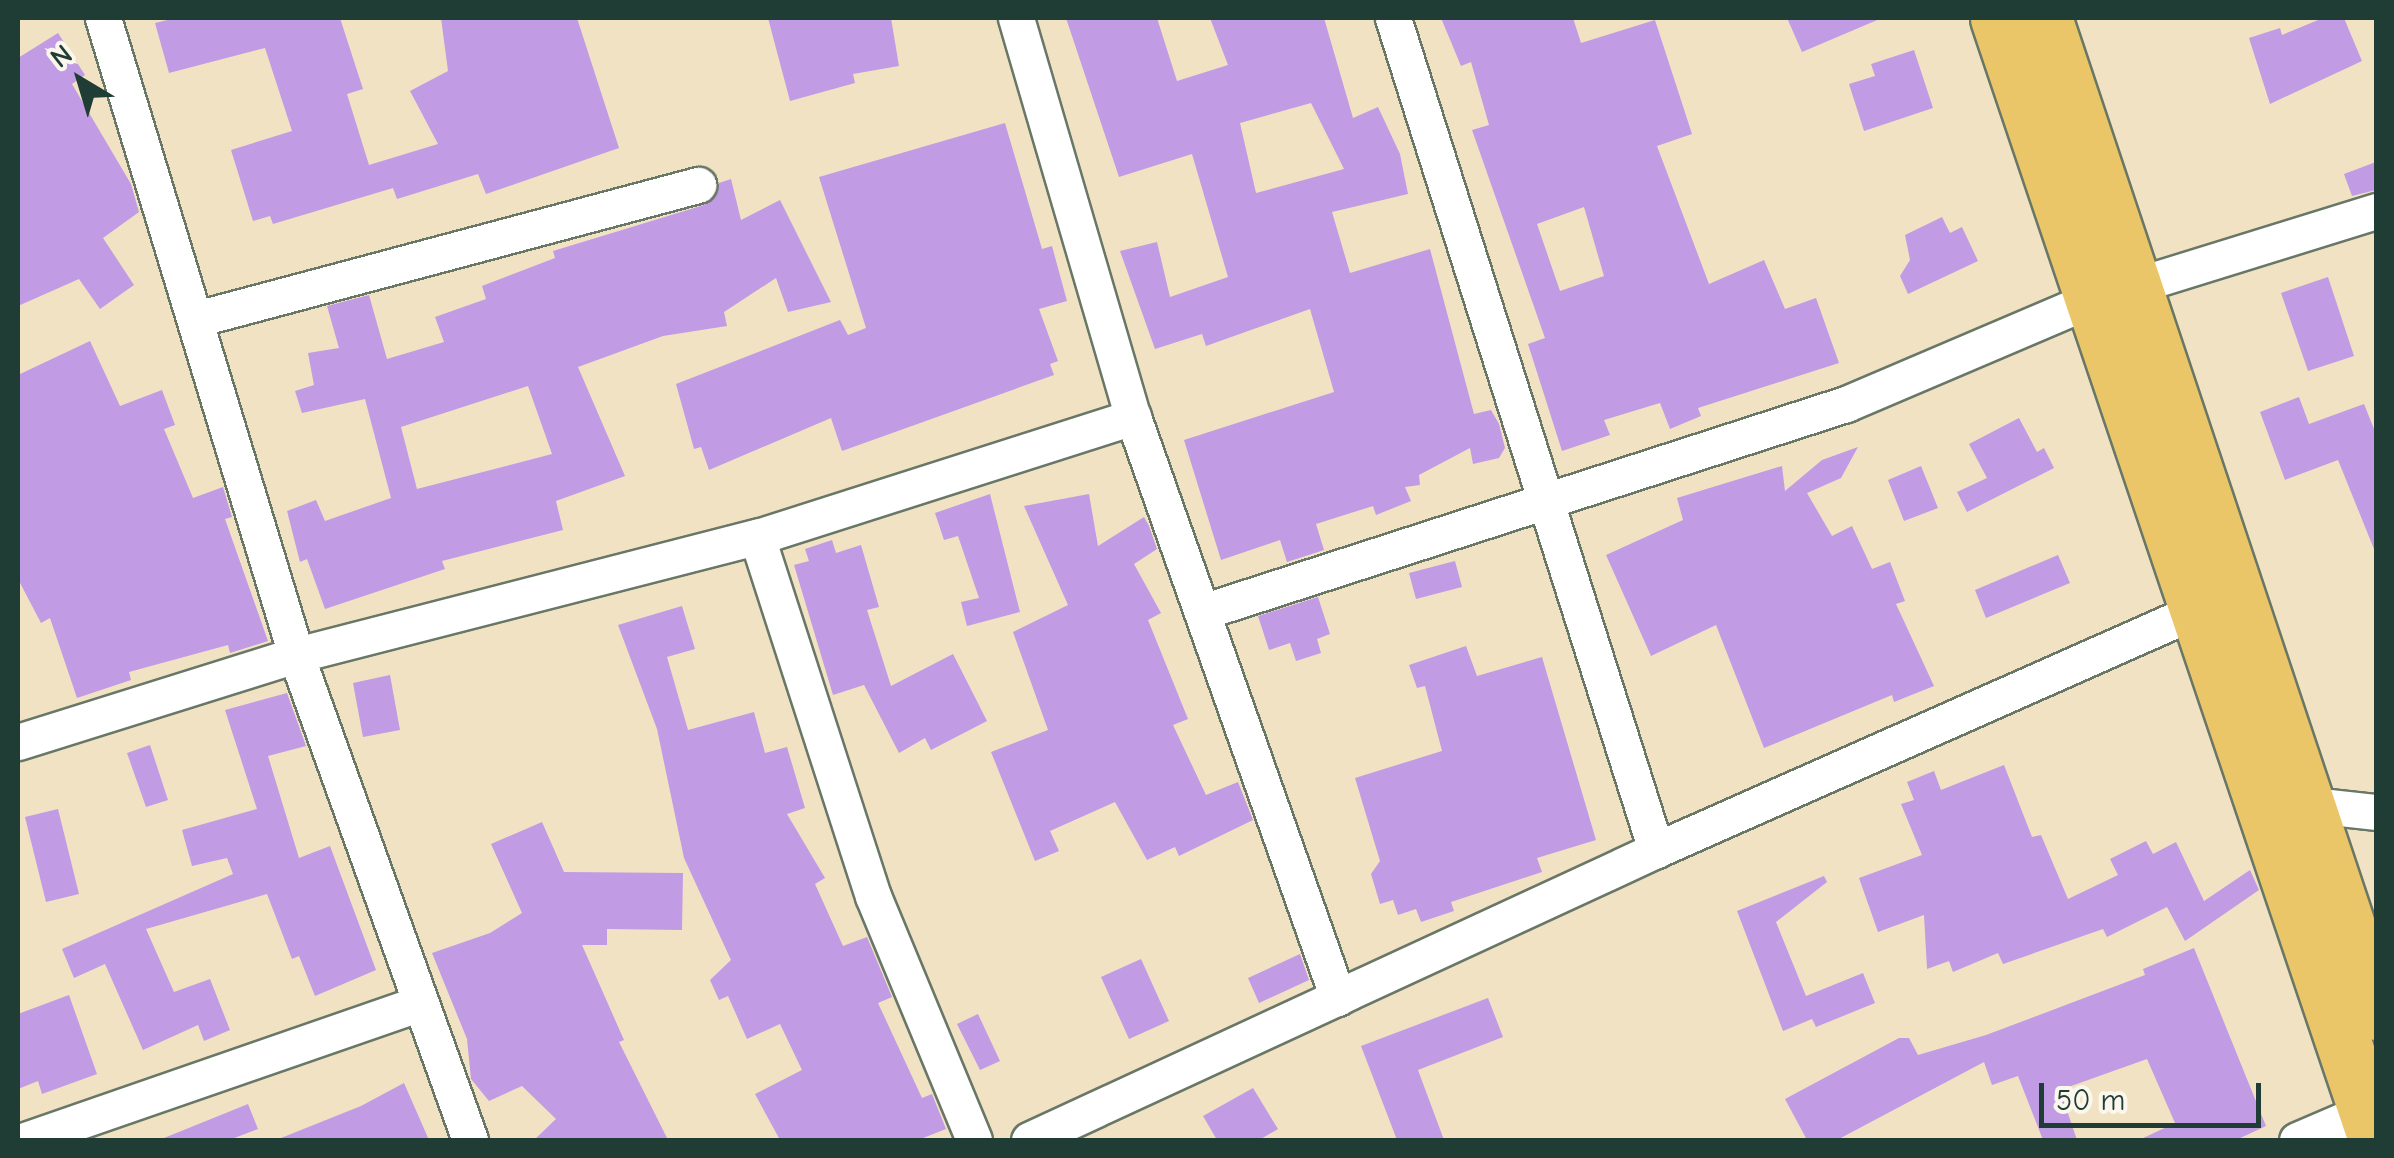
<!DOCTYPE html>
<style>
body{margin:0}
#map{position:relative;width:2394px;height:1158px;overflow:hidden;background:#f1e2c4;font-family:"Comic Neue",sans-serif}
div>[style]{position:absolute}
.building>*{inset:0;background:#c19be4}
.roads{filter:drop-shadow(2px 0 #687766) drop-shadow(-2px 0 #687766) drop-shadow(0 2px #687766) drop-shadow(0 -2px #687766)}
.street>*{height:35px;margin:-17.5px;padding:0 17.5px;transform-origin:17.5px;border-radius:17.5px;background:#fff}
.primary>*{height:55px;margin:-27.5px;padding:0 27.5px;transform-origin:27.5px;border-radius:27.5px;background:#ebc669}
span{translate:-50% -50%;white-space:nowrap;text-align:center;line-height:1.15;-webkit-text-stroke:8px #fbf7ec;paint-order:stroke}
.frame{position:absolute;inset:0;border:20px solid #1f3d34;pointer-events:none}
.north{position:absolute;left:30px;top:30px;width:100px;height:100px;-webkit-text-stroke:8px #fbf7ec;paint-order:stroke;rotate:322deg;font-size:28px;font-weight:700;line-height:40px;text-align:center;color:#1f3d34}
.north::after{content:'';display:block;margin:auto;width:35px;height:45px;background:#1f3d34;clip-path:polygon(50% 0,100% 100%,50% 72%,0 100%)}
.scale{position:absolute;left:2039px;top:1083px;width:222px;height:45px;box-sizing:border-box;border:5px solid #1f3d34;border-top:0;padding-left:12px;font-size:30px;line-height:35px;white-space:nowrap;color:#1f3d34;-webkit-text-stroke:8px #fbf7ec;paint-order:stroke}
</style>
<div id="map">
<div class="building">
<div style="clip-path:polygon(176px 18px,340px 18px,363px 89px,347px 94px,369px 165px,438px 144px,410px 91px,448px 71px,441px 18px,577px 18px,619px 148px,486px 194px,478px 174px,397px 199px,393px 188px,273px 224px,270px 216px,253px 221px,231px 150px,292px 131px,265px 48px,169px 73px,155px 23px)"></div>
<div style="clip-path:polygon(768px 18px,891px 18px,899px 66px,853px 74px,855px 83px,790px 101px)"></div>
<div style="clip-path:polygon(evenodd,1066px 18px,1157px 18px,1177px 81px,1228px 65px,1210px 18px,1324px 18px,1353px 118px,1378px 107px,1400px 154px,1408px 194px,1332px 212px,1350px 273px,1430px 249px,1474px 414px,1491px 410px,1499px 424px,1505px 448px,1499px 458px,1473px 464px,1470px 448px,1419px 475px,1420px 485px,1405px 487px,1411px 501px,1376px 515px,1373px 506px,1316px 524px,1324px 550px,1287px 562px,1280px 540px,1221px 560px,1184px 440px,1334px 392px,1310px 309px,1206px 346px,1202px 334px,1155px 349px,1120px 251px,1157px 242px,1170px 297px,1228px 277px,1192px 154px,1119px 177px,1066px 18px,1311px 103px,1344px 169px,1256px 193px,1240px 123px,1311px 103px)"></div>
<div style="clip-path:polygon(evenodd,1441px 18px,1573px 18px,1581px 43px,1655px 20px,1692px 134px,1657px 146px,1709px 284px,1764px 260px,1785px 309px,1816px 298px,1839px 363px,1698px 408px,1701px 416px,1670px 429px,1660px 403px,1650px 406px,1604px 420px,1610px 435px,1562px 451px,1528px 344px,1545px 338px,1472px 130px,1489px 125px,1471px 62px,1461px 66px,1441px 18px,1584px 207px,1604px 276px,1560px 291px,1537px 224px,1584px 207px)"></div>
<div style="clip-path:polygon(1787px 18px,1882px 18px,1802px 52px)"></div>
<div style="clip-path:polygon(2323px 18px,2344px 18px,2362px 61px,2270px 104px,2249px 38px,2280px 28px,2282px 35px)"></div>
<div style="clip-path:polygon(58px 33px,85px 75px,72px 84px,131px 184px,139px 212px,103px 238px,134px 285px,100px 309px,79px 279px,18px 306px,18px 58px)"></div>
<div style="clip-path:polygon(1914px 50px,1933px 108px,1864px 131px,1849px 84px,1875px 76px,1871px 64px)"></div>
<div style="clip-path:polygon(1005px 123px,1042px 249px,1052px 246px,1067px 301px,1039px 309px,1058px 361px,1050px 364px,1054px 375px,842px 451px,831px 418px,709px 470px,701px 447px,694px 449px,676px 384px,840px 320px,848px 335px,866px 328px,819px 177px)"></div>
<div style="clip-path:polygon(2376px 162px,2376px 190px,2352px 196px,2344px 174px)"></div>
<div style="clip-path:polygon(evenodd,731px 179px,741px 220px,780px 200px,831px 302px,788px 312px,776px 278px,724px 312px,727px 326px,663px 336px,578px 367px,625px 476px,556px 501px,563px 530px,442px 561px,445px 569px,325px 609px,307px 559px,300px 562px,287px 511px,316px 500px,325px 521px,391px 498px,365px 399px,302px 413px,295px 391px,314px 385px,308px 353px,339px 348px,327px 306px,369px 295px,387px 359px,444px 342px,435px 317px,486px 299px,482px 286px,555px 258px,553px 251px,704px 205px,719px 183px,731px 179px,528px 386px,552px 454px,417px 489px,401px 427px,528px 386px)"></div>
<div style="clip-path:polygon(1942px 217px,1950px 233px,1962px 227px,1978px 261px,1908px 294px,1900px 276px,1910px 260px,1905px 235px)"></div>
<div style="clip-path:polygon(2328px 277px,2354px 356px,2308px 371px,2281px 293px)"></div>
<div style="clip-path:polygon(90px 341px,120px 406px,162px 390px,175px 425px,164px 429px,193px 498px,223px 487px,232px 517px,225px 519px,268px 641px,230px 653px,228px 645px,129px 672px,131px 680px,77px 698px,50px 618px,41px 623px,18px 579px,18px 375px)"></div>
<div style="clip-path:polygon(2299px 397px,2309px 424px,2364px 404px,2376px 434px,2376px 554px,2338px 460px,2285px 480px,2260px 412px)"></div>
<div style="clip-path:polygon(2019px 418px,2037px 452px,2044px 448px,2054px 468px,1967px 512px,1957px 492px,1987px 478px,1969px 444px)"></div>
<div style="clip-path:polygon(1858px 447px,1841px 478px,1807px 493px,1832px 536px,1852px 526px,1872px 569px,1890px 562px,1905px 601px,1896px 604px,1934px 686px,1894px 702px,1892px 695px,1764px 748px,1716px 625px,1651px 656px,1606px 555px,1683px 520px,1677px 498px,1782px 466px,1785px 491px,1822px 460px)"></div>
<div style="clip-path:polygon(1921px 466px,1938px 508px,1904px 521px,1888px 480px)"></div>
<div style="clip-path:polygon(990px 494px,1020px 612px,967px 626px,961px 602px,979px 598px,958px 536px,944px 540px,935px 513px)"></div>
<div style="clip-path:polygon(1089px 494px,1098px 546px,1144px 517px,1149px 526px,1157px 549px,1134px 564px,1161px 613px,1148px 620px,1188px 719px,1173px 725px,1206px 795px,1238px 782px,1253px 820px,1179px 856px,1175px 847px,1147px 860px,1115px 802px,1050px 831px,1059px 851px,1035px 861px,991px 752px,1048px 730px,1013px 632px,1068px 605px,1024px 506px)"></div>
<div style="clip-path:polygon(832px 540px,836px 553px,861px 545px,879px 607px,867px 610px,891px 686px,953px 654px,987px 721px,931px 750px,925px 738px,899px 753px,864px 685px,833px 695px,794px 565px,809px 561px,805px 549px)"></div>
<div style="clip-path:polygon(2058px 555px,2070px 583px,1986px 618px,1975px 590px)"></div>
<div style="clip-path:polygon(1455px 561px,1462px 587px,1416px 599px,1409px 573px)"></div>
<div style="clip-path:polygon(1318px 597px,1330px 634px,1317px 639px,1321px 653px,1296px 661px,1290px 643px,1269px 650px,1258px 616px)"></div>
<div style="clip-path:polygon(682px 606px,695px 649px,667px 657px,688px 730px,754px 712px,765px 753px,787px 747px,805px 808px,787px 814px,825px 878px,815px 884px,843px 946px,867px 937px,892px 997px,878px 1003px,922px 1098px,932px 1094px,946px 1129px,918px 1140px,780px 1140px,755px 1094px,802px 1070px,780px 1024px,747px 1039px,728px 996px,719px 1000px,710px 980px,731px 960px,684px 858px,657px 729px,618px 625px)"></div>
<div style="clip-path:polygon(1466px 646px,1477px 676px,1542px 657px,1596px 840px,1537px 858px,1542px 872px,1451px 902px,1454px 911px,1421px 922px,1416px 909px,1398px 915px,1393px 900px,1380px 904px,1371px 874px,1380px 861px,1355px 778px,1442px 751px,1425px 686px,1417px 688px,1409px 665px)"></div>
<div style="clip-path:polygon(390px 675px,400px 730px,363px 737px,353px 683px)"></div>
<div style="clip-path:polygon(287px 693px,306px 746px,268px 756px,299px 858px,330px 846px,376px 970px,315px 996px,299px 956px,292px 959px,267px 894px,146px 929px,174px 992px,210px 979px,230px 1030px,204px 1041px,198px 1025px,143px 1050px,105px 964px,74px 978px,62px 949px,233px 874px,227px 858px,192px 866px,182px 830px,257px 809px,225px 710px)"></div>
<div style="clip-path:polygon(150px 745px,168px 800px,146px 807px,127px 753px)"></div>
<div style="clip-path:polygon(2004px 765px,2032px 837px,2041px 835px,2068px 899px,2118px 875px,2110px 859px,2146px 841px,2153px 854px,2176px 842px,2204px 901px,2250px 870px,2259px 890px,2185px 941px,2167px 907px,2107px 937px,2103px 929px,2003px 964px,1998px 953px,1953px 972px,1949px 961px,1927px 969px,1924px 915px,1878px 932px,1859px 878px,1922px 855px,1901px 804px,1914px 800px,1907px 782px,1934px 771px,1941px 790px)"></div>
<div style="clip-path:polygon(58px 809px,79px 894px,46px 902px,25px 817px)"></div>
<div style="clip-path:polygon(542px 822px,564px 872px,683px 873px,682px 930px,607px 929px,607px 945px,582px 945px,624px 1040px,619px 1042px,668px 1140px,534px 1140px,556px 1119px,522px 1086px,489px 1101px,471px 1079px,467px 1039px,432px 953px,490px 933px,522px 913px,491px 844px)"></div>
<div style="clip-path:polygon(1824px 876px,1827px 882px,1776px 922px,1806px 996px,1863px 973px,1875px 1003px,1816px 1027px,1812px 1019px,1783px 1031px,1737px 911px)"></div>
<div style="clip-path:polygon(2194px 948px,2266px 1126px,2236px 1140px,2139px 1140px,2175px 1123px,2147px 1059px,2060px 1090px,2077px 1140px,2043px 1140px,2018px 1076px,1992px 1085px,1984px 1062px,1837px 1140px,1807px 1140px,1785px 1099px,1899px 1038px,1909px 1038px,1918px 1055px,1986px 1035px,2145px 975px,2143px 969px)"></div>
<div style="clip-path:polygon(1300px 954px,1309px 980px,1259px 1003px,1248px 978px)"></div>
<div style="clip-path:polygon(1141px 959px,1169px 1021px,1129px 1039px,1101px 977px)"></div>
<div style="clip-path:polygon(69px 995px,97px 1074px,42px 1094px,38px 1081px,18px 1089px,18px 1014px)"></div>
<div style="clip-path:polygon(1488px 998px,1503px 1037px,1418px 1070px,1444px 1140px,1397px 1140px,1361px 1046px)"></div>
<div style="clip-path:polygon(978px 1014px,1000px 1061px,980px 1070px,957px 1024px)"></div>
<div style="clip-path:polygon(404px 1083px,429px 1140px,276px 1140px,361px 1106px)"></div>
<div style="clip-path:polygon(1253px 1088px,1278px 1129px,1259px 1140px,1217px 1140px,1203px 1116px)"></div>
<div style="clip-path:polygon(248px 1104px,258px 1129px,229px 1140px,159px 1140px)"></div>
</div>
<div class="roads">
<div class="street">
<div style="left:103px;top:18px;width:666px;rotate:73.14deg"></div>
<div style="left:296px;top:655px;width:515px;rotate:70.26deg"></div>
<div style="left:1016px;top:18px;width:416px;rotate:73.7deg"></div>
<div style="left:1133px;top:417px;width:616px;rotate:70.57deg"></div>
<div style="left:1393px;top:18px;width:873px;rotate:72.46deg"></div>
<div style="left:196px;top:319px;width:520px;rotate:-14.95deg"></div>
<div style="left:757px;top:537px;width:377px;rotate:72.1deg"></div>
<div style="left:873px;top:896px;width:264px;rotate:67.5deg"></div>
<div style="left:1205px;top:611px;width:674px;rotate:-17.9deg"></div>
<div style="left:1846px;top:404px;width:271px;rotate:-23.1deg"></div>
<div style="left:2095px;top:298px;width:294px;rotate:-17.2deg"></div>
<div style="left:18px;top:742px;width:291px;rotate:-17.4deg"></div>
<div style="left:296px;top:655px;width:476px;rotate:-14.4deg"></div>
<div style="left:757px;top:537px;width:395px;rotate:-17.7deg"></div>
<div style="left:2294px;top:803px;width:82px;rotate:6.3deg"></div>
<div style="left:25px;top:1140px;width:416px;rotate:-19.1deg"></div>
<div style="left:1029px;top:1140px;width:691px;rotate:-24.82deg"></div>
<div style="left:1656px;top:850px;width:590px;rotate:-23.91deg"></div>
<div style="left:2297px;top:1140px;width:76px;rotate:-23.2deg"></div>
</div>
<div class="primary">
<div style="left:1998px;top:18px;width:1183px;rotate:71.37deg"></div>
<div style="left:2044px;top:18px;width:1048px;rotate:71.53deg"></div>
</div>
</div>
<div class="frame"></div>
<div class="north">N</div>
<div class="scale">50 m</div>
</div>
